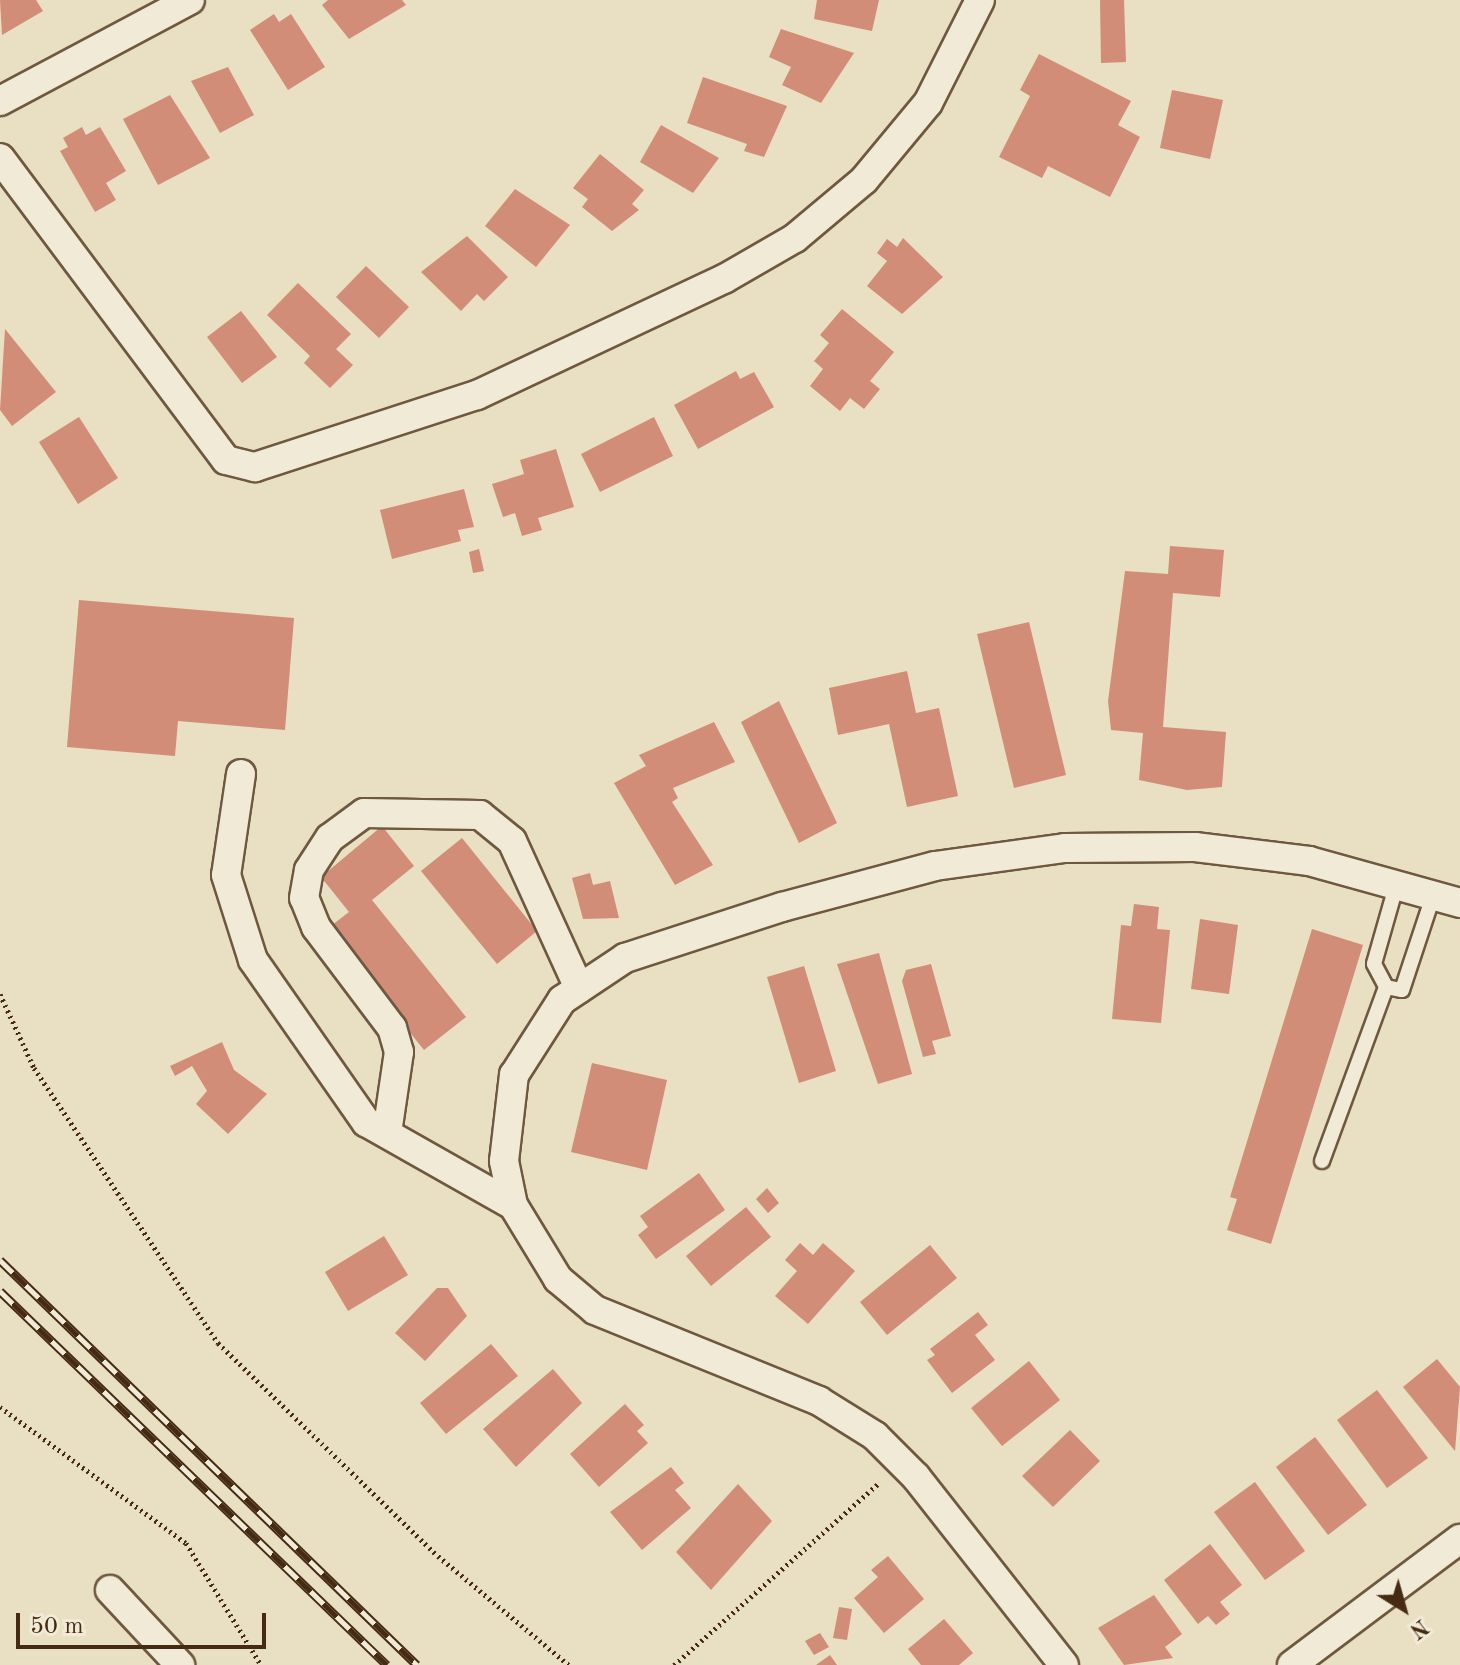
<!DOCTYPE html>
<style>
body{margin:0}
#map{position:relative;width:1460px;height:1665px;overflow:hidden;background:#e9dfc2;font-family:"Old Standard TT",serif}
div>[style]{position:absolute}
.building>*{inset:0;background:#d18d78}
.path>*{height:5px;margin-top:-2.5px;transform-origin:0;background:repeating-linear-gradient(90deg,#462b14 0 2px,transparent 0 6px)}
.roads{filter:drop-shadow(2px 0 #6f5840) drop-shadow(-2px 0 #6f5840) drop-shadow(0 2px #6f5840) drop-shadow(0 -2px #6f5840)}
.lane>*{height:14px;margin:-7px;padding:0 7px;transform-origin:7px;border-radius:7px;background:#f1ead7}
.street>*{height:28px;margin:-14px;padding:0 14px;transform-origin:14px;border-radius:14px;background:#f1ead7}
.rail>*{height:9px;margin-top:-4.5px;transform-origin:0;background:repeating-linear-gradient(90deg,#f1ead7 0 18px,#462b14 0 36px);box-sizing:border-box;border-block:2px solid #462b14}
span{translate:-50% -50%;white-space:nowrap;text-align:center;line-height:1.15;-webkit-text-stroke:7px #f1ead7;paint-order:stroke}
.north{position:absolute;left:1364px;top:1569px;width:80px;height:80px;-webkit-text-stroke:6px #f1ead7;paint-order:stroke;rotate:143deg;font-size:22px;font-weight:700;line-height:32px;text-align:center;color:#462b14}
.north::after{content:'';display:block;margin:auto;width:28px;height:36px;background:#462b14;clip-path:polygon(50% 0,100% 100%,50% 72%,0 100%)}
.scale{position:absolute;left:16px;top:1613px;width:250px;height:36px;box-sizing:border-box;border:4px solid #462b14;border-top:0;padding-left:10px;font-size:24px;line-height:28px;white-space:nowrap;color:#462b14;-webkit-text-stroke:6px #f1ead7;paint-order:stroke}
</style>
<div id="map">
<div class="building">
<div style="clip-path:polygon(0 0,36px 0,43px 11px,2px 35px)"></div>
<div style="clip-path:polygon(328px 0,402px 0,406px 5px,349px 39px,322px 5px)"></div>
<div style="clip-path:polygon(817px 0,879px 0,872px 31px,814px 19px)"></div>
<div style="clip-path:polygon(1100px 0,1124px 0,1126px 62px,1101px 63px)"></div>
<div style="clip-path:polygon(274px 14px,279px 22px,291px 14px,325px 67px,288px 90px,250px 30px)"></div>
<div style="clip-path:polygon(781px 29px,854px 53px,821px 103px,782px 85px,791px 67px,769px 57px)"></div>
<div style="clip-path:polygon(1039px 54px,1131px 101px,1118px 125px,1140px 137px,1110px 197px,1048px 166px,1042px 178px,999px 157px,1030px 96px,1020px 90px)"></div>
<div style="clip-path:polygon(228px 67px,254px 115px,220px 133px,191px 81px)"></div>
<div style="clip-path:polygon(703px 77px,787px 106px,764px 157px,744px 151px,747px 144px,687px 123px)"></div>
<div style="clip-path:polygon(1172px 90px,1223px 100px,1210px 159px,1160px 148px)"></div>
<div style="clip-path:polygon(170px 95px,210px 158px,158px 185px,123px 119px)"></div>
<div style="clip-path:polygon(661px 125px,719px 158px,693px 193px,640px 162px)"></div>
<div style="clip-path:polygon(82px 127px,86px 135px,100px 127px,126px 171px,106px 183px,116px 200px,95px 212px,60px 151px,68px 147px,63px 138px)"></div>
<div style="clip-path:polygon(600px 154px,644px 190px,632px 204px,639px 210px,612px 231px,582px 207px,588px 199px,573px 188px)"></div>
<div style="clip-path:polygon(515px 189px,570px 225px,536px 267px,485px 226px)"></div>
<div style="clip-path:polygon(467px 236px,508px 277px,484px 301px,477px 294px,461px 311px,421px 272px)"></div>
<div style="clip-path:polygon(903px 238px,943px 277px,902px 314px,867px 286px,887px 261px,877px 253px,887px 239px,897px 247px)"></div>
<div style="clip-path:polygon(366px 266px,409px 307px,379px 338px,336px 297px)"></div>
<div style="clip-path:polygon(298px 283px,351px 334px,336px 349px,353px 365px,330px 388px,304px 363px,310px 356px,267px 315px)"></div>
<div style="clip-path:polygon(842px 309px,894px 352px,870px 381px,880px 389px,864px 409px,850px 398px,840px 411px,810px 386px,823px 369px,814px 361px,829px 343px,820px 335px)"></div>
<div style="clip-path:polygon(241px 311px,277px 357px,242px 383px,207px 337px)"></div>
<div style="clip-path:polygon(5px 329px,56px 392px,12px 426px,0 410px)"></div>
<div style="clip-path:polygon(736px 371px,740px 379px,754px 372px,774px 407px,698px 449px,674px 405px)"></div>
<div style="clip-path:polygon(79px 417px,118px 478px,78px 504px,39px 442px)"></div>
<div style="clip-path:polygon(654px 417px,673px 456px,600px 492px,581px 454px)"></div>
<div style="clip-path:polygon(556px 449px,574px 507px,538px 518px,542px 530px,522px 536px,515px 513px,503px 517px,492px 484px,524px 474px,520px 460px)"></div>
<div style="clip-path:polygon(464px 489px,474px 527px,458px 530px,461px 541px,392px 559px,380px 510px)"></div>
<div style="clip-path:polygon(1170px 546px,1224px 550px,1220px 597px,1173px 593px,1163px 727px,1226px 732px,1222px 787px,1187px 790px,1139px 780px,1143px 733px,1111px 730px,1108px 701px,1125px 571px,1168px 574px)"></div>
<div style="clip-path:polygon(479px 549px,484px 571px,473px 573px,469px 552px)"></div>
<div style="clip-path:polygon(79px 600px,294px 618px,285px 730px,178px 721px,175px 756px,67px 747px)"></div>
<div style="clip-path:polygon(1029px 622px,1066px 775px,1014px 788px,977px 634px)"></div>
<div style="clip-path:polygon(907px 671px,916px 713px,939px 708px,958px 796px,907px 807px,889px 724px,838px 735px,829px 688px)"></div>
<div style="clip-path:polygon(779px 701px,837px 823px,799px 843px,741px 722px)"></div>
<div style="clip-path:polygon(714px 722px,735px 762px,673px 788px,678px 798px,672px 802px,713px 865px,675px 885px,614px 783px,646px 766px,639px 755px)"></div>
<div style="clip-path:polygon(382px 826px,414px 866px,372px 900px,466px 1017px,424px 1050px,327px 929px,349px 912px,321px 877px)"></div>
<div style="clip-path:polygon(462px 838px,537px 931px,497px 964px,421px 871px)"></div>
<div style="clip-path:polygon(590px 873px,593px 885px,610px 881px,619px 918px,583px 919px,572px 878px)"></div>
<div style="clip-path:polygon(1134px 904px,1159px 907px,1157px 929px,1170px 930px,1161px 1023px,1112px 1019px,1121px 925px,1131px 926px)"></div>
<div style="clip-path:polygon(1200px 919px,1238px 925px,1229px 994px,1191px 989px)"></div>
<div style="clip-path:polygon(1312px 929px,1363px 945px,1271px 1244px,1227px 1230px,1237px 1199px,1230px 1197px)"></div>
<div style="clip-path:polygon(879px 953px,912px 1074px,878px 1084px,837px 964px)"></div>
<div style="clip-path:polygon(931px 964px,951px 1036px,932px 1041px,936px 1054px,923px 1057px,902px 981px,906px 970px)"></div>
<div style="clip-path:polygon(804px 966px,836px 1071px,799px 1083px,767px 977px)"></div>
<div style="clip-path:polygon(222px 1042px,234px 1070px,267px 1094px,228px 1134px,196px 1104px,207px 1091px,192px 1066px,175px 1076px,170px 1066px)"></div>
<div style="clip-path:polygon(592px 1063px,667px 1080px,647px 1170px,571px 1152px)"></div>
<div style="clip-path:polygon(699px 1173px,725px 1210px,656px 1259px,638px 1235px,648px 1227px,640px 1216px)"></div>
<div style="clip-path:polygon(767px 1188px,779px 1203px,768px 1213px,756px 1199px)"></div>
<div style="clip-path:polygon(746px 1207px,771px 1237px,711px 1286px,686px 1256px)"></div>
<div style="clip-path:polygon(384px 1236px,408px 1275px,348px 1311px,325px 1272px)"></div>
<div style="clip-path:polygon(800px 1243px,813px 1255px,823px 1243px,855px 1271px,808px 1324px,775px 1296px,797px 1271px,785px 1260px)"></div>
<div style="clip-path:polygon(930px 1245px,957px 1278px,887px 1335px,860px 1302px)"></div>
<div style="clip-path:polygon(437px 1288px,448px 1288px,467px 1316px,425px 1361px,395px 1333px)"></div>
<div style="clip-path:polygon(978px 1312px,988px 1325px,975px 1335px,995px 1360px,952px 1393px,927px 1360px,935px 1355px,930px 1349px)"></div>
<div style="clip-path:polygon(491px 1344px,518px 1376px,446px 1434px,420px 1403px)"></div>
<div style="clip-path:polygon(1437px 1359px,1460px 1387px,1455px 1451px,1403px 1387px)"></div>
<div style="clip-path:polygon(1029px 1361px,1060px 1400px,1002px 1446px,971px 1408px)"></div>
<div style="clip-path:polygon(553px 1369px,582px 1403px,516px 1467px,483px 1429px)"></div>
<div style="clip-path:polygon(1377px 1390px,1428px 1458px,1387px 1488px,1337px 1420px)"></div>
<div style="clip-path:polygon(625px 1404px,644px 1425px,637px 1431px,648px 1443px,599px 1487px,570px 1454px)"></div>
<div style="clip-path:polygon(1070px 1430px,1100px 1461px,1053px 1507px,1022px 1476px)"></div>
<div style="clip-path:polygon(1315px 1437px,1367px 1505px,1328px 1535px,1276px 1467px)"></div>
<div style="clip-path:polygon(671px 1467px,684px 1483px,675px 1490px,691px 1508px,642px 1550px,610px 1512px)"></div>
<div style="clip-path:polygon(1255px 1482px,1305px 1551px,1265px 1580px,1214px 1512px)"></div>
<div style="clip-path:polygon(738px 1484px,772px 1521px,711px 1590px,676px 1552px)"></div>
<div style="clip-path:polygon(1210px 1544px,1242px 1585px,1220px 1602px,1230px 1614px,1216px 1625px,1208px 1616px,1198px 1624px,1164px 1580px)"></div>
<div style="clip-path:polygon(888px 1556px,924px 1599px,884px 1633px,854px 1598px,878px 1577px,871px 1570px)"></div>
<div style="clip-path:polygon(1154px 1595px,1182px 1634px,1165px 1647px,1173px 1658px,1124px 1665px,1098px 1628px)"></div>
<div style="clip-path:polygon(839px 1607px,852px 1609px,847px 1640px,833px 1638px)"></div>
<div style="clip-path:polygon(944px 1619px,973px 1653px,959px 1665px,921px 1665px,908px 1649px)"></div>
<div style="clip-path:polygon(820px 1633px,829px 1647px,814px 1655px,805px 1641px)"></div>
<div style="clip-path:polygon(830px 1655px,837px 1665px,816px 1665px)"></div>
</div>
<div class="path">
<div style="left:0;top:994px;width:81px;rotate:65.3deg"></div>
<div style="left:34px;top:1068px;width:331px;rotate:56.2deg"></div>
<div style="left:218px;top:1343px;width:306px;rotate:44.1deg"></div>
<div style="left:438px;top:1556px;width:170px;rotate:39.8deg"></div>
<div style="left:0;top:1407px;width:230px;rotate:36.2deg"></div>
<div style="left:186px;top:1543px;width:143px;rotate:58.4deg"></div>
<div style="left:674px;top:1665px;width:274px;rotate:-41.6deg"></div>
</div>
<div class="roads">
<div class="lane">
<div style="left:1397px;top:883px;width:84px;rotate:105.9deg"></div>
<div style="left:1374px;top:964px;width:26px;rotate:62deg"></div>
<div style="left:1386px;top:987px;width:16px;rotate:11deg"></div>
<div style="left:1402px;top:990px;width:102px;rotate:-71.7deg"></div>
<div style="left:1322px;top:1161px;width:185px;rotate:-69.8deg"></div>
</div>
<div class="street">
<div style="left:0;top:101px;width:215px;rotate:-28deg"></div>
<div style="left:0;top:158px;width:377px;rotate:53.2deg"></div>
<div style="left:226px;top:460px;width:30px;rotate:14deg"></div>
<div style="left:255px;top:467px;width:233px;rotate:-18deg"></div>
<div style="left:477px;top:395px;width:273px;rotate:-25.2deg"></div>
<div style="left:724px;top:279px;width:82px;rotate:-30deg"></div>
<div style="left:795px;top:238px;width:90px;rotate:-40deg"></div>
<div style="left:864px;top:180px;width:100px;rotate:-50.3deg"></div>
<div style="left:928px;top:103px;width:115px;rotate:-63.2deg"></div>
<div style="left:241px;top:774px;width:102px;rotate:98.4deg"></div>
<div style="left:226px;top:875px;width:89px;rotate:72.4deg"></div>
<div style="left:253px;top:960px;width:198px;rotate:55.1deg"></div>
<div style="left:366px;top:1122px;width:169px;rotate:29.5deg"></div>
<div style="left:513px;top:1205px;width:87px;rotate:58.7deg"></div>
<div style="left:558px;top:1279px;width:48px;rotate:40deg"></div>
<div style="left:595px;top:1310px;width:242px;rotate:22.1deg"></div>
<div style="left:819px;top:1401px;width:66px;rotate:32deg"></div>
<div style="left:875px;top:1436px;width:58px;rotate:45deg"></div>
<div style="left:916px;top:1477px;width:239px;rotate:51.8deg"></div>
<div style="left:387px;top:1133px;width:82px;rotate:-81.6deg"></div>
<div style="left:399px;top:1052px;width:25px;rotate:-106deg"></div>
<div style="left:392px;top:1028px;width:126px;rotate:-127deg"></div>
<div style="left:316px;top:927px;width:31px;rotate:-112deg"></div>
<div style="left:304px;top:898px;width:28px;rotate:-80deg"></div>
<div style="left:309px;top:870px;width:38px;rotate:-57deg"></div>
<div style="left:330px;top:838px;width:42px;rotate:-36.3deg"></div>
<div style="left:364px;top:813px;width:116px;rotate:1deg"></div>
<div style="left:480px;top:815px;width:41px;rotate:39.1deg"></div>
<div style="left:512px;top:841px;width:162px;rotate:65.5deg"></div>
<div style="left:513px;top:1205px;width:45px;rotate:-101.6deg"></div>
<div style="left:504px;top:1161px;width:87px;rotate:-83.4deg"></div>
<div style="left:514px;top:1075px;width:89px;rotate:-57.4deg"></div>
<div style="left:562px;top:1000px;width:76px;rotate:-33.7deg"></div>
<div style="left:625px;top:958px;width:165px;rotate:-18deg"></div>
<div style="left:782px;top:907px;width:158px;rotate:-15deg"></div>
<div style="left:935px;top:866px;width:131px;rotate:-7.9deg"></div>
<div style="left:1065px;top:848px;width:130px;rotate:-0.4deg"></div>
<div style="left:1195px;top:847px;width:115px;rotate:7deg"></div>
<div style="left:1309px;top:861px;width:157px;rotate:15.5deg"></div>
<div style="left:110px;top:1590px;width:103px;rotate:47deg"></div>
<div style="left:1292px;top:1665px;width:210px;rotate:-36.9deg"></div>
</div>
</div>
<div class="rail">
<div style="left:0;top:1260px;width:581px;rotate:44.16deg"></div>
<div style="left:0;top:1291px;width:538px;rotate:44.02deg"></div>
</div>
<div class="north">N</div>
<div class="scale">50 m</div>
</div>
